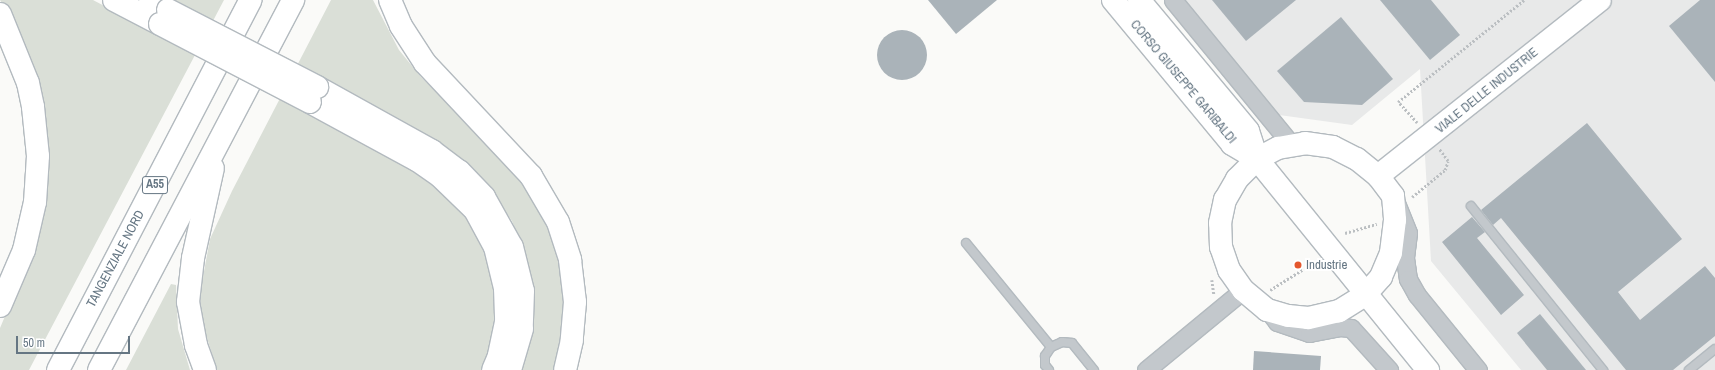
<!DOCTYPE html>
<style>
body{margin:0}
#map{position:relative;width:1715px;height:370px;overflow:hidden;background:#fafaf8;font-family:"Archivo Narrow",sans-serif}
div>[style]{position:absolute}
.built>*{inset:0;background:#e8e9e9}
.green>*{inset:0;background:#dadfd7}
.building>*{inset:0;background:#aab3b9}
.round{border-radius:50%}
.path>*{height:2.5px;margin-top:-1.25px;transform-origin:0;background:repeating-linear-gradient(90deg,#bbbfc2 0 2px,transparent 0 4px)}
.roads{filter:drop-shadow(1px 0 #b3babf) drop-shadow(-1px 0 #b3babf) drop-shadow(0 1px #b3babf) drop-shadow(0 -1px #b3babf)}
.lane>*{height:8px;margin:-4px;padding:0 4px;transform-origin:4px;border-radius:4px;background:#c3c8cc}
.street>*{height:17px;margin:-8.5px;padding:0 8.5px;transform-origin:8.5px;border-radius:8.5px;background:#c3c8cc}
.secondary>*{height:22px;margin:-11px;padding:0 11px;transform-origin:11px;border-radius:11px;background:#fff}
.highway>*{height:22px;margin:-11px;padding:0 11px;transform-origin:11px;border-radius:11px;background:#fff}
.bridges{filter:drop-shadow(1px 0 #b3babf) drop-shadow(-1px 0 #b3babf) drop-shadow(0 1px #b3babf) drop-shadow(0 -1px #b3babf)}
.secondary-bridge>*{height:22px;margin:-11px;padding:0 11px;transform-origin:11px;border-radius:11px;background:#fff}
.dots>*{width:11px;height:11px;translate:-50% -50%;box-sizing:border-box;border:2px solid #fff;border-radius:50%}
span{translate:-50% -50%;white-space:nowrap;text-align:center;line-height:1.15;-webkit-text-stroke:4px #fff;paint-order:stroke}
.shield-label span{padding:1px 3px;background:#fff;border:1px solid;border-radius:3px;-webkit-text-stroke-width:0}
.shield-label{font-size:12px;color:#657683;font-weight:700}
.street-label{font-size:13px;color:#657683}
.poi-label{font-size:13px;color:#657683}
.left{translate:0 -50%;text-align:left}
.scale{position:absolute;left:16px;top:336px;width:114px;height:18px;box-sizing:border-box;border:2px solid #657683;border-top:0;padding-left:5px;font-size:12px;line-height:14px;white-space:nowrap;color:#657683;-webkit-text-stroke:3px #fff;paint-order:stroke}
</style>
<div id="map">
<div class="built">
<div style="clip-path:polygon(1173px 0,1715px 0,1715px 370px,1521px 370px,1431px 261px,1420px 69px,1352px 125px,1264px 113px)"></div>
</div>
<div class="green">
<div style="clip-path:polygon(0 0,93px 0,159px 35px,172px 0,224px 0,29px 370px,0 370px,0 328px,14px 295px,41px 218px,11px 19px)"></div>
<div style="clip-path:polygon(331px 0,373px 0,399px 50px,421px 77px,527px 184px,552px 234px,564px 271px,567px 297px,558px 370px,520px 370px,520px 242px,512px 221px,487px 185px,425px 136px,319px 75px,303px 112px,401px 163px,428px 179px,459px 207px,473px 225px,483px 243px,497px 301px,495px 337px,483px 370px,217px 370px,201px 319px,200px 293px,210px 239px,232px 191px)"></div>
<div style="clip-path:polygon(171px 284px,176px 285px,178px 329px,190px 370px,126px 370px)"></div>
</div>
<div class="building">
<div style="clip-path:polygon(928px 0,997px 0,956px 34px)"></div>
<div style="clip-path:polygon(1212px 0,1296px 0,1246px 41px)"></div>
<div style="clip-path:polygon(1380px 0,1431px 0,1460px 35px,1430px 60px)"></div>
<div style="clip-path:polygon(1700px 0,1715px 0,1715px 82px,1669px 26px)"></div>
<div style="clip-path:polygon(1341px 17px,1393px 79px,1362px 105px,1304px 102px,1277px 71px)"></div>
<div class="round" style="left:877px;top:30px;width:50px;height:50px"></div>
<div style="clip-path:polygon(1587px 123px,1682px 239px,1618px 292px,1640px 320px,1705px 266px,1715px 278px,1715px 336px,1673px 370px,1626px 370px,1501px 218px,1493px 225px,1481px 210px)"></div>
<div style="clip-path:polygon(1472px 217px,1485px 232px,1477px 238px,1524px 295px,1501px 315px,1442px 242px)"></div>
<div style="clip-path:polygon(1540px 314px,1586px 370px,1547px 370px,1517px 333px)"></div>
<div style="clip-path:polygon(1254px 351px,1321px 356px,1320px 370px,1253px 370px)"></div>
</div>
<div class="path">
<div style="left:1417px;top:123px;width:28px;rotate:-132deg"></div>
<div style="left:1398px;top:102px;width:162px;rotate:-39deg"></div>
<div style="left:1412px;top:197px;width:43px;rotate:-39.3deg"></div>
<div style="left:1445px;top:170px;width:9px;rotate:-72deg"></div>
<div style="left:1448px;top:161px;width:15px;rotate:-127deg"></div>
<div style="left:1345px;top:233px;width:33px;rotate:-16deg"></div>
<div style="left:1212px;top:280px;width:14px;rotate:82deg"></div>
<div style="left:1270px;top:290px;width:39px;rotate:-32deg"></div>
</div>
<div class="roads">
<div class="lane">
<div style="left:1471px;top:206px;width:211px;rotate:51.2deg"></div>
<div style="left:966px;top:243px;width:134px;rotate:50.7deg"></div>
<div style="left:1049px;top:370px;width:6px;rotate:-129deg"></div>
<div style="left:1045px;top:365px;width:9px;rotate:-90deg"></div>
<div style="left:1045px;top:356px;width:11px;rotate:-56deg"></div>
<div style="left:1051px;top:347px;width:12px;rotate:-24deg"></div>
<div style="left:1062px;top:342px;width:10px;rotate:6deg"></div>
<div style="left:1072px;top:343px;width:35px;rotate:51deg"></div>
<div style="left:1689px;top:370px;width:33px;rotate:-39deg"></div>
</div>
<div class="street">
<div style="left:1173px;top:0;width:186px;rotate:50.7deg"></div>
<div style="left:1396px;top:203px;width:32px;rotate:68deg"></div>
<div style="left:1408px;top:233px;width:25px;rotate:97deg"></div>
<div style="left:1405px;top:258px;width:21px;rotate:82deg"></div>
<div style="left:1408px;top:279px;width:18px;rotate:61deg"></div>
<div style="left:1417px;top:295px;width:97px;rotate:50.9deg"></div>
<div style="left:1271px;top:314px;width:10px;rotate:53deg"></div>
<div style="left:1277px;top:322px;width:34px;rotate:19deg"></div>
<div style="left:1309px;top:333px;width:32px;rotate:-11deg"></div>
<div style="left:1340px;top:327px;width:11px;rotate:5deg"></div>
<div style="left:1351px;top:328px;width:57px;rotate:47.9deg"></div>
<div style="left:1146px;top:370px;width:126px;rotate:-39.5deg"></div>
</div>
<div class="secondary">
<div style="left:114px;top:0;width:52px;rotate:27.6deg"></div>
<div style="left:150px;top:0;width:21px;rotate:29deg"></div>
<div style="left:1113px;top:0;width:187px;rotate:50.4deg"></div>
<div style="left:1232px;top:144px;width:29px;rotate:31deg"></div>
<div style="left:1257px;top:159px;width:272px;rotate:51deg"></div>
<div style="left:1139px;top:0;width:170px;rotate:50.2deg"></div>
<div style="left:1248px;top:131px;width:29px;rotate:72deg"></div>
<div style="left:317px;top:87px;width:132px;rotate:29.1deg"></div>
<div style="left:432px;top:151px;width:34px;rotate:37deg"></div>
<div style="left:459px;top:171px;width:36px;rotate:46deg"></div>
<div style="left:484px;top:197px;width:57px;rotate:60.8deg"></div>
<div style="left:512px;top:247px;width:45px;rotate:76deg"></div>
<div style="left:523px;top:291px;width:38px;rotate:92deg"></div>
<div style="left:522px;top:329px;width:43px;rotate:106.3deg"></div>
<div style="left:310px;top:102px;width:122px;rotate:28.5deg"></div>
<div style="left:417px;top:160px;width:28px;rotate:35deg"></div>
<div style="left:440px;top:176px;width:49px;rotate:44.2deg"></div>
<div style="left:475px;top:210px;width:42px;rotate:61.6deg"></div>
<div style="left:495px;top:247px;width:42px;rotate:76.3deg"></div>
<div style="left:505px;top:288px;width:34px;rotate:88deg"></div>
<div style="left:506px;top:322px;width:35px;rotate:102deg"></div>
<div style="left:499px;top:356px;width:15px;rotate:113deg"></div>
<div style="left:1305px;top:143px;width:28px;rotate:8deg"></div>
<div style="left:1333px;top:147px;width:27px;rotate:27deg"></div>
<div style="left:1357px;top:159px;width:27px;rotate:39deg"></div>
<div style="left:1378px;top:176px;width:25px;rotate:53deg"></div>
<div style="left:1393px;top:196px;width:24px;rotate:85deg"></div>
<div style="left:1395px;top:220px;width:33px;rotate:97deg"></div>
<div style="left:1391px;top:253px;width:26px;rotate:113deg"></div>
<div style="left:1381px;top:277px;width:24px;rotate:132deg"></div>
<div style="left:1365px;top:295px;width:31px;rotate:148deg"></div>
<div style="left:1339px;top:311px;width:32px;rotate:167deg"></div>
<div style="left:1308px;top:318px;width:20px;rotate:-174deg"></div>
<div style="left:1288px;top:316px;width:22px;rotate:-164deg"></div>
<div style="left:1267px;top:310px;width:31px;rotate:-140deg"></div>
<div style="left:1243px;top:290px;width:24px;rotate:-125deg"></div>
<div style="left:1229px;top:270px;width:24px;rotate:-109deg"></div>
<div style="left:1221px;top:247px;width:24px;rotate:-92deg"></div>
<div style="left:1220px;top:223px;width:24px;rotate:-78deg"></div>
<div style="left:1225px;top:200px;width:24px;rotate:-60deg"></div>
<div style="left:1237px;top:179px;width:28px;rotate:-45deg"></div>
<div style="left:1257px;top:159px;width:24px;rotate:-28deg"></div>
<div style="left:1278px;top:148px;width:27px;rotate:-10deg"></div>
<div style="left:1378px;top:176px;width:283px;rotate:-38.4deg"></div>
</div>
<div class="highway">
<div style="left:390px;top:0;width:28px;rotate:67deg"></div>
<div style="left:401px;top:26px;width:44px;rotate:57deg"></div>
<div style="left:425px;top:63px;width:155px;rotate:46.8deg"></div>
<div style="left:531px;top:176px;width:53px;rotate:59.6deg"></div>
<div style="left:558px;top:222px;width:40px;rotate:72deg"></div>
<div style="left:570px;top:260px;width:42px;rotate:83.2deg"></div>
<div style="left:575px;top:302px;width:38px;rotate:95deg"></div>
<div style="left:572px;top:340px;width:31px;rotate:103deg"></div>
<div style="left:0;top:14px;width:74px;rotate:67.9deg"></div>
<div style="left:28px;top:83px;width:25px;rotate:78deg"></div>
<div style="left:33px;top:107px;width:49px;rotate:84.2deg"></div>
<div style="left:38px;top:156px;width:46px;rotate:93.7deg"></div>
<div style="left:35px;top:202px;width:49px;rotate:102.9deg"></div>
<div style="left:24px;top:250px;width:61px;rotate:113.2deg"></div>
<div style="left:58px;top:370px;width:417px;rotate:-62.5deg"></div>
<div style="left:99px;top:370px;width:418px;rotate:-62.3deg"></div>
<div style="left:205px;top:370px;width:27px;rotate:-110deg"></div>
<div style="left:196px;top:345px;width:44px;rotate:-100.5deg"></div>
<div style="left:188px;top:302px;width:44px;rotate:-83.5deg"></div>
<div style="left:193px;top:258px;width:92px;rotate:-77.5deg"></div>
</div>
</div>
<div class="bridges">
<div class="secondary-bridge">
<div style="left:168px;top:10px;width:168px;rotate:27.3deg"></div>
<div style="left:160px;top:24px;width:169px;rotate:27.5deg"></div>
</div>
</div>
<div class="dots">
<div style="left:1298px;top:265px;background:#e4572e"></div>
</div>
<div class="shield-label">
<span style="left:155px;top:185px">A55</span>
</div>
<div class="street-label">
<span style="left:1183px;top:82px;rotate:50deg">CORSO GIUSEPPE GARIBALDI</span>
<span style="left:1487px;top:91px;rotate:-39deg">VIALE DELLE INDUSTRIE</span>
<span style="left:116px;top:259px;rotate:-62deg">TANGENZIALE NORD</span>
</div>
<div class="poi-label">
<span class="left" style="left:1306px;top:265px">Industrie</span>
</div>
<div class="scale">50 m</div>
</div>
